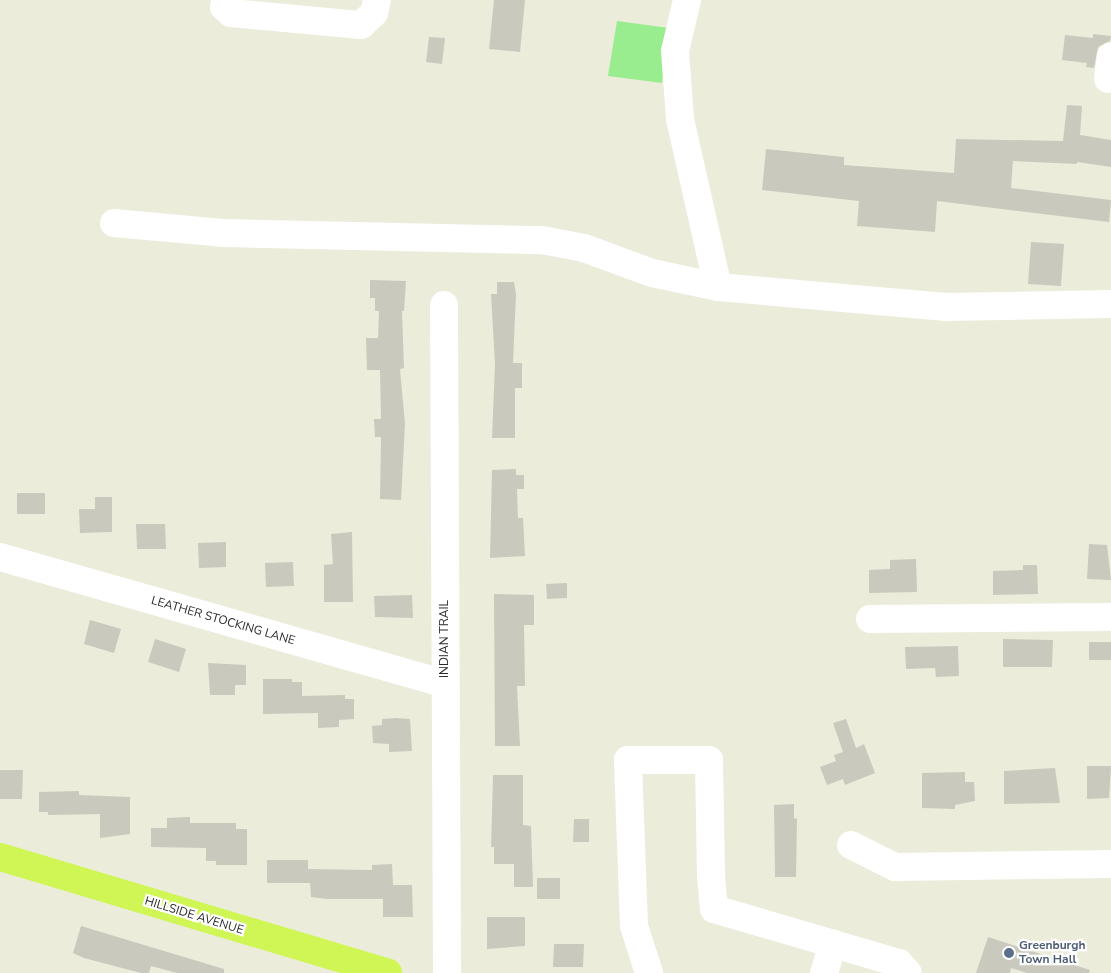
<!DOCTYPE html>
<style>
body{margin:0}
#map{position:relative;width:1111px;height:973px;overflow:hidden;background:#ebecda;font-family:"Nunito Sans",sans-serif}
div>[style]{position:absolute}
.pitch>*{inset:0;background:#99ed8f}
.building>*{inset:0;background:#c9cabd}
.minor>*{height:28px;margin:-14px;padding:0 14px;transform-origin:14px;border-radius:14px;background:#fff}
.major>*{height:28px;margin:-14px;padding:0 14px;transform-origin:14px;border-radius:14px;background:#d0f655}
.dots>*{width:14px;height:14px;translate:-50% -50%;box-sizing:border-box;border:2px solid #fff;border-radius:50%}
span{translate:-50% -50%;white-space:nowrap;text-align:center;line-height:1.15;-webkit-text-stroke:4.5px #fff;paint-order:stroke}
.street-label{font-size:12px;color:#292929}
.service-label{font-size:12px;color:#4e5e75;font-weight:700}
.left{translate:0 -50%;text-align:left}
</style>
<div id="map">
<div class="pitch">
<div style="clip-path:polygon(617px 21px,669px 28px,662px 83px,608px 76px)"></div>
</div>
<div class="building">
<div style="clip-path:polygon(494px 0,525px 0,520px 52px,489px 49px)"></div>
<div style="clip-path:polygon(1093px 34px,1111px 36px,1110px 41px,1098px 47px,1094px 68px,1086px 67px,1087px 63px,1062px 60px,1065px 35px,1093px 38px)"></div>
<div style="clip-path:polygon(429px 37px,445px 38px,442px 64px,426px 62px)"></div>
<div style="clip-path:polygon(1067px 105px,1082px 106px,1080px 135px,1111px 140px,1111px 167px,1077px 162px,1077px 164px,1013px 161px,1011px 188px,1111px 200px,1109px 222px,937px 201px,935px 232px,857px 226px,859px 201px,762px 190px,766px 149px,844px 157px,844px 165px,954px 173px,956px 139px,1063px 141px)"></div>
<div style="clip-path:polygon(1031px 242px,1064px 244px,1061px 286px,1028px 284px)"></div>
<div style="clip-path:polygon(370px 280px,406px 281px,404px 311px,402px 311px,404px 368px,400px 369px,405px 424px,401px 500px,380px 499px,381px 437px,375px 437px,374px 419px,381px 419px,380px 370px,367px 370px,366px 338px,378px 338px,379px 311px,375px 311px,375px 298px,370px 298px)"></div>
<div style="clip-path:polygon(497px 282px,514px 282px,516px 294px,513px 363px,522px 363px,522px 388px,515px 388px,515px 438px,492px 438px,495px 364px,491px 294px,497px 294px)"></div>
<div style="clip-path:polygon(516px 469px,516px 475px,524px 475px,524px 489px,517px 489px,518px 518px,523px 518px,525px 556px,490px 558px,492px 470px)"></div>
<div style="clip-path:polygon(17px 493px,45px 493px,45px 514px,17px 514px)"></div>
<div style="clip-path:polygon(95px 497px,112px 497px,112px 532px,80px 533px,79px 509px,95px 509px)"></div>
<div style="clip-path:polygon(136px 524px,165px 524px,166px 549px,137px 549px)"></div>
<div style="clip-path:polygon(352px 532px,353px 602px,324px 602px,324px 565px,333px 564px,331px 534px)"></div>
<div style="clip-path:polygon(226px 542px,226px 567px,199px 568px,198px 543px)"></div>
<div style="clip-path:polygon(1089px 544px,1107px 545px,1111px 580px,1087px 579px)"></div>
<div style="clip-path:polygon(916px 559px,917px 592px,869px 593px,869px 570px,890px 569px,890px 560px)"></div>
<div style="clip-path:polygon(293px 562px,294px 586px,266px 587px,265px 563px)"></div>
<div style="clip-path:polygon(1023px 565px,1037px 565px,1038px 594px,993px 595px,993px 571px,1023px 570px)"></div>
<div style="clip-path:polygon(567px 583px,567px 598px,547px 599px,546px 584px)"></div>
<div style="clip-path:polygon(494px 594px,534px 595px,534px 625px,524px 625px,525px 686px,517px 686px,520px 746px,495px 746px)"></div>
<div style="clip-path:polygon(412px 595px,413px 618px,375px 617px,374px 596px)"></div>
<div style="clip-path:polygon(90px 620px,121px 629px,114px 653px,84px 644px)"></div>
<div style="clip-path:polygon(155px 639px,186px 649px,179px 672px,148px 662px)"></div>
<div style="clip-path:polygon(1003px 639px,1053px 640px,1052px 667px,1003px 667px)"></div>
<div style="clip-path:polygon(1089px 642px,1111px 642px,1111px 660px,1089px 660px)"></div>
<div style="clip-path:polygon(958px 646px,959px 676px,936px 677px,935px 668px,906px 669px,905px 647px)"></div>
<div style="clip-path:polygon(208px 663px,246px 665px,246px 685px,235px 685px,235px 695px,210px 695px)"></div>
<div style="clip-path:polygon(263px 679px,292px 679px,292px 682px,302px 682px,302px 696px,345px 695px,345px 699px,354px 699px,354px 719px,339px 720px,339px 727px,318px 728px,318px 713px,263px 714px)"></div>
<div style="clip-path:polygon(396px 718px,410px 719px,412px 751px,389px 752px,389px 744px,373px 743px,372px 726px,382px 725px,382px 719px)"></div>
<div style="clip-path:polygon(846px 719px,856px 748px,864px 744px,875px 773px,845px 785px,843px 779px,827px 785px,820px 767px,836px 761px,834px 755px,843px 752px,833px 723px)"></div>
<div style="clip-path:polygon(1087px 766px,1111px 766px,1109px 798px,1087px 799px)"></div>
<div style="clip-path:polygon(1055px 768px,1060px 803px,1004px 804px,1004px 771px)"></div>
<div style="clip-path:polygon(0 770px,23px 770px,22px 799px,0 799px)"></div>
<div style="clip-path:polygon(965px 772px,965px 782px,974px 782px,975px 801px,955px 805px,955px 809px,922px 808px,922px 773px)"></div>
<div style="clip-path:polygon(493px 775px,523px 775px,523px 825px,531px 826px,533px 887px,514px 887px,514px 864px,494px 864px,494px 847px,491px 847px)"></div>
<div style="clip-path:polygon(79px 791px,79px 795px,130px 797px,130px 834px,100px 838px,100px 814px,48px 815px,48px 812px,39px 812px,39px 792px)"></div>
<div style="clip-path:polygon(794px 804px,794px 819px,797px 818px,796px 877px,775px 877px,774px 805px)"></div>
<div style="clip-path:polygon(190px 817px,190px 823px,236px 823px,236px 829px,247px 829px,247px 865px,216px 865px,216px 861px,206px 861px,206px 848px,151px 847px,151px 828px,167px 828px,167px 818px)"></div>
<div style="clip-path:polygon(574px 819px,589px 819px,589px 842px,573px 842px)"></div>
<div style="clip-path:polygon(267px 860px,308px 860px,308px 869px,372px 870px,372px 865px,392px 864px,393px 885px,412px 885px,413px 917px,383px 917px,383px 899px,327px 899px,311px 897px,310px 883px,267px 883px)"></div>
<div style="clip-path:polygon(537px 878px,560px 878px,560px 899px,537px 899px)"></div>
<div style="clip-path:polygon(487px 917px,525px 917px,525px 946px,487px 949px)"></div>
<div style="clip-path:polygon(81px 926px,224px 969px,224px 973px,177px 973px,151px 966px,149px 973px,141px 973px,84px 958px,73px 953px)"></div>
<div style="clip-path:polygon(988px 937px,1090px 970px,1089px 973px,1027px 973px,1011px 968px,1010px 973px,976px 973px)"></div>
<div style="clip-path:polygon(554px 944px,584px 944px,583px 967px,553px 967px)"></div>
</div>
<div class="minor">
<div style="left:226px;top:0;width:7px;rotate:106deg"></div>
<div style="left:224px;top:7px;width:9px;rotate:41deg"></div>
<div style="left:231px;top:13px;width:131px;rotate:5.3deg"></div>
<div style="left:361px;top:25px;width:18px;rotate:-43deg"></div>
<div style="left:374px;top:13px;width:13px;rotate:-77deg"></div>
<div style="left:687px;top:0;width:52px;rotate:103.2deg"></div>
<div style="left:675px;top:51px;width:68px;rotate:85.8deg"></div>
<div style="left:680px;top:119px;width:172px;rotate:77.3deg"></div>
<div style="left:1108px;top:79px;width:23px;rotate:-83deg"></div>
<div style="left:114px;top:223px;width:109px;rotate:5.2deg"></div>
<div style="left:223px;top:233px;width:319px;rotate:1.3deg"></div>
<div style="left:542px;top:240px;width:43px;rotate:10.8deg"></div>
<div style="left:584px;top:248px;width:72px;rotate:20.2deg"></div>
<div style="left:652px;top:273px;width:67px;rotate:12deg"></div>
<div style="left:718px;top:287px;width:229px;rotate:5deg"></div>
<div style="left:946px;top:307px;width:165px;rotate:-1deg"></div>
<div style="left:444px;top:305px;width:668px;rotate:89.74deg"></div>
<div style="left:0;top:557px;width:463px;rotate:15.9deg"></div>
<div style="left:870px;top:619px;width:241px;rotate:-0.5deg"></div>
<div style="left:851px;top:845px;width:49px;rotate:26.6deg"></div>
<div style="left:895px;top:867px;width:216px;rotate:-0.8deg"></div>
<div style="left:649px;top:973px;width:49px;rotate:-107.7deg"></div>
<div style="left:634px;top:926px;width:166px;rotate:-92.1deg"></div>
<div style="left:628px;top:760px;width:81px"></div>
<div style="left:709px;top:760px;width:116px;rotate:89deg"></div>
<div style="left:711px;top:876px;width:33px;rotate:85deg"></div>
<div style="left:714px;top:909px;width:193px;rotate:16.3deg"></div>
<div style="left:899px;top:963px;width:13px;rotate:48deg"></div>
<div style="left:824px;top:973px;width:31px;rotate:-73deg"></div>
</div>
<div class="major">
<div style="left:0;top:857px;width:405px;rotate:16.6deg"></div>
</div>
<div class="dots">
<div style="left:1009px;top:953px;background:#5c6f8a"></div>
</div>
<div class="street-label">
<span style="left:223px;top:621px;rotate:16deg">LEATHER STOCKING LANE</span>
<span style="left:445px;top:639px;rotate:-90deg">INDIAN TRAIL</span>
<span style="left:194px;top:916px;rotate:17deg">HILLSIDE AVENUE</span>
</div>
<div class="service-label">
<span class="left" style="left:1019px;top:953px">Greenburgh<br>Town Hall</span>
</div>
</div>
